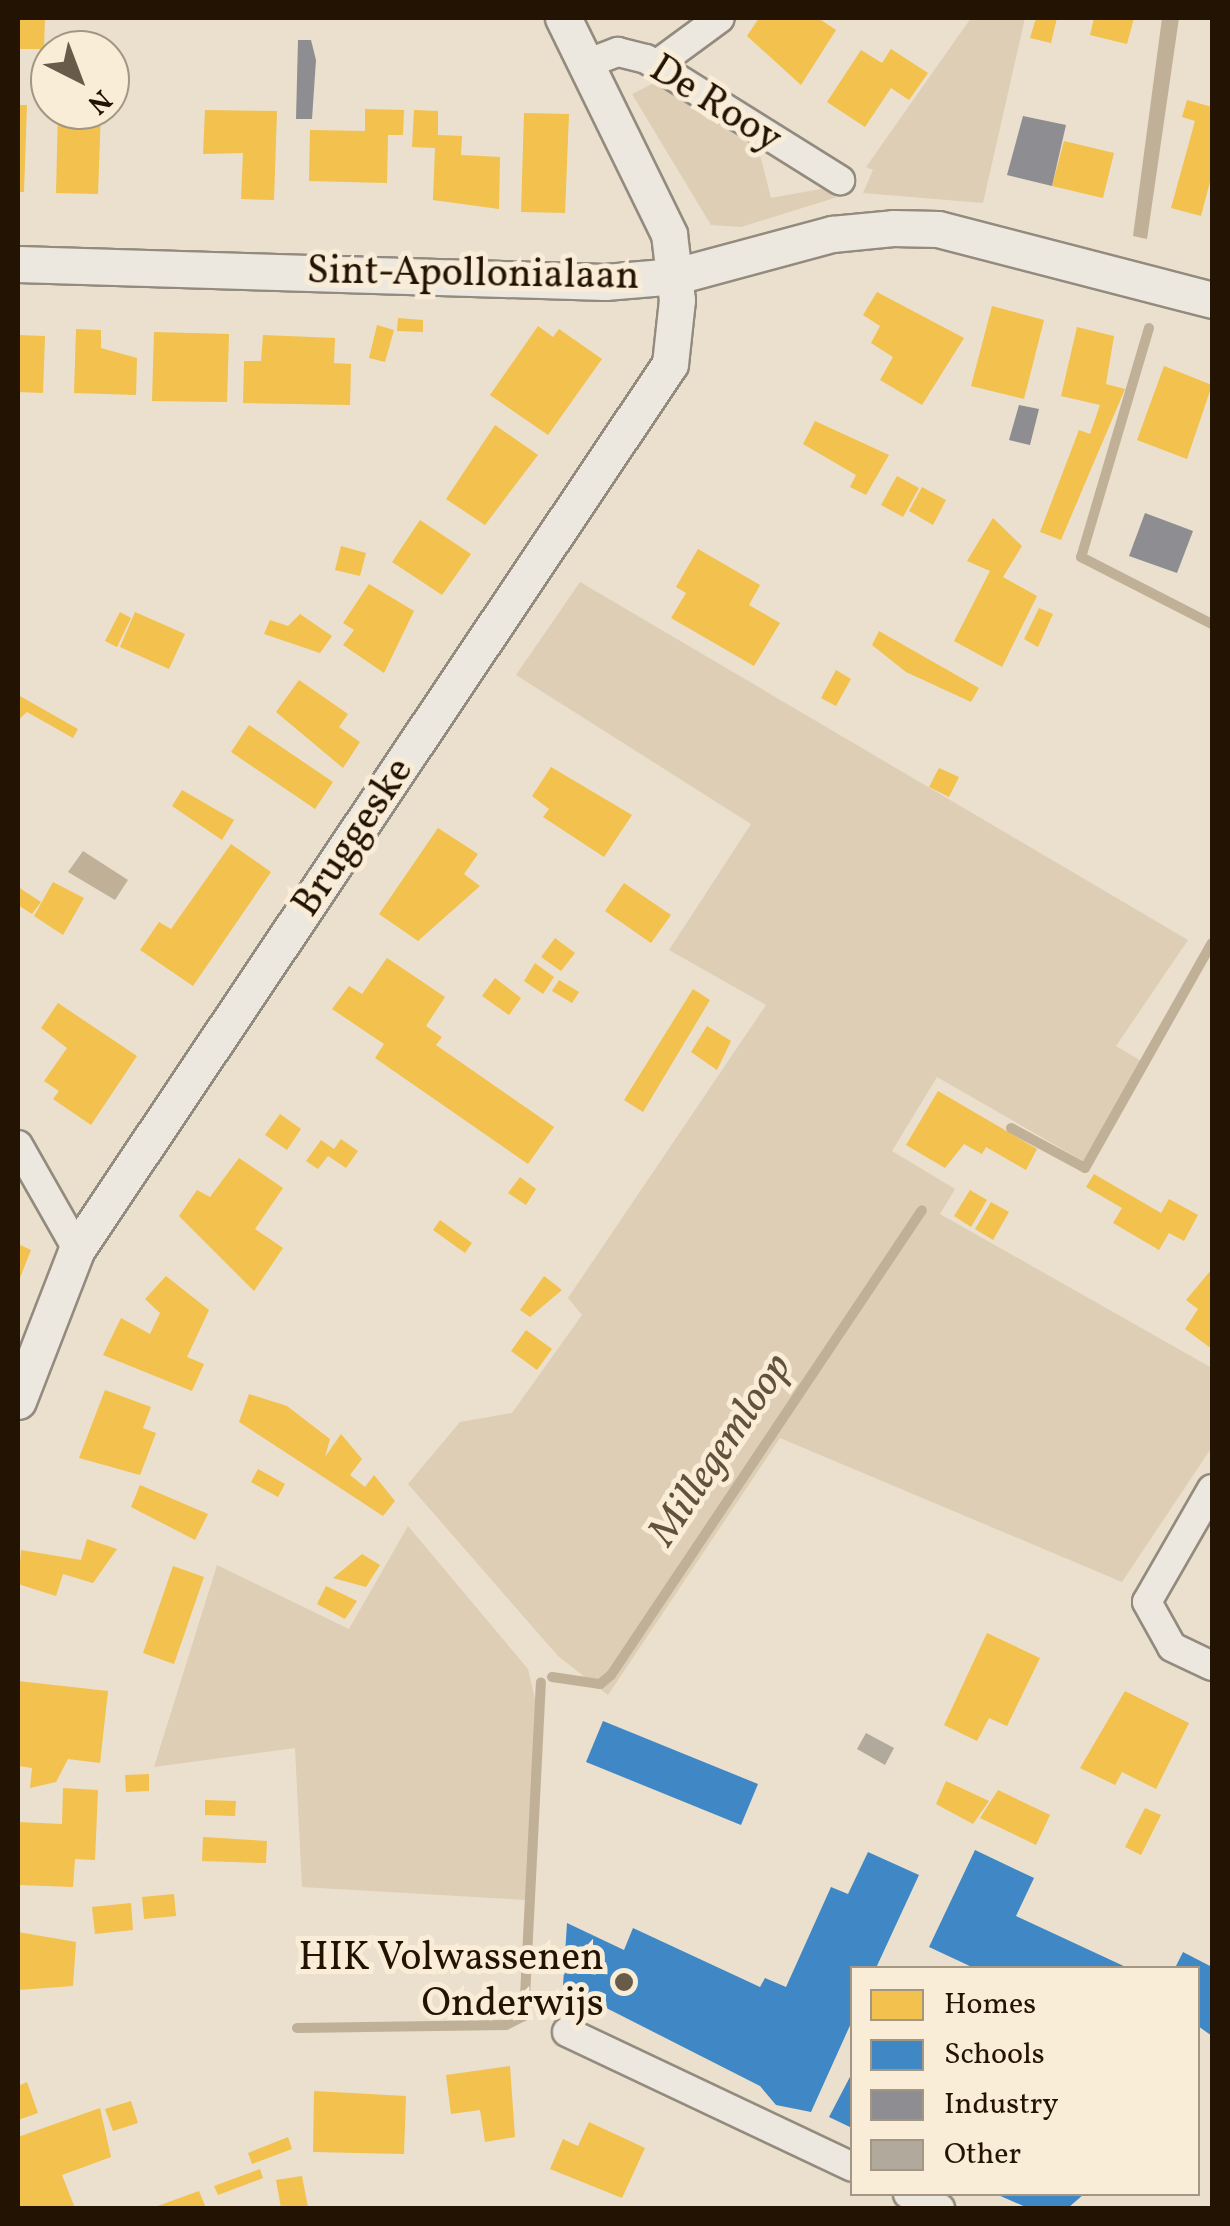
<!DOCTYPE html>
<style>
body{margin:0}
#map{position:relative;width:1230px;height:2226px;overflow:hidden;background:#eae0cd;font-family:Vollkorn,serif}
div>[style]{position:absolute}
.green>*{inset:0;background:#ddceb5}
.water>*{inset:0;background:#c0b097}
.homes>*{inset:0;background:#f2c14e}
.schools>*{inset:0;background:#3f88c5}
.industry>*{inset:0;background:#8d8d92}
.stream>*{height:10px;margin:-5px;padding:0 5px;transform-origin:5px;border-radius:5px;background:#c0b097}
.building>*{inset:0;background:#b1aa9c}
.roads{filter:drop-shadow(2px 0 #938b7e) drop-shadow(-2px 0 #938b7e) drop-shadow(0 2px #938b7e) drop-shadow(0 -2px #938b7e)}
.minor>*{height:28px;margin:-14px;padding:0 14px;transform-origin:14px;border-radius:14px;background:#ede8df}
.tertiary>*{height:35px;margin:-17.5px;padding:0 17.5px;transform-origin:17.5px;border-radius:17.5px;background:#ede8df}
.dots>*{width:28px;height:28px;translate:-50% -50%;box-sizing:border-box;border:5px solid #f9edd7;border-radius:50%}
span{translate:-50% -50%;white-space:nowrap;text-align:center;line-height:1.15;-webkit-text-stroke:10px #f9edd7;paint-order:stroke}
.street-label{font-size:40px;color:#231303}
.poi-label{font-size:40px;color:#231303}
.right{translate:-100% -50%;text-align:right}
.water-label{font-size:42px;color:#62513b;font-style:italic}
.frame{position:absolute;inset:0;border:20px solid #231303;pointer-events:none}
.legend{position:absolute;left:850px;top:1966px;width:350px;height:230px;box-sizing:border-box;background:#f9edd7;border:2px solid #a39682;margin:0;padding:12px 18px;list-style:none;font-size:30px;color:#231303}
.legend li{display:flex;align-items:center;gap:20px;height:50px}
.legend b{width:50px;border:2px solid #a39682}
.north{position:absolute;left:30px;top:30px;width:100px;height:100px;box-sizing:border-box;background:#f9edd7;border:2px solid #a39682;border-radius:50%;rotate:138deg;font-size:28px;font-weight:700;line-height:40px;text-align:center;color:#231303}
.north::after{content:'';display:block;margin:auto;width:35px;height:45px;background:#695b4a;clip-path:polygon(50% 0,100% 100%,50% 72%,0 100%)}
</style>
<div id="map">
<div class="green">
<div style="clip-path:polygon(971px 18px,1025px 18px,983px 203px,863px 193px,873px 170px,866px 167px)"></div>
<div style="clip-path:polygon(656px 82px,759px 151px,771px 198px,837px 186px,844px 195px,741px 227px,711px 225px,632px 94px)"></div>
<div style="clip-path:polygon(580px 582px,1188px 940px,1116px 1046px,1143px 1062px,1083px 1161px,937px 1077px,892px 1151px,955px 1189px,940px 1214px,1212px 1368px,1212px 1447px,1122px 1582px,780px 1438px,608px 1695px,558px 1656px,408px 1484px,460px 1422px,512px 1413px,582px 1315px,568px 1298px,766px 1005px,669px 950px,751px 824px,516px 675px)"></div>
<div style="clip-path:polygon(408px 1526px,528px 1669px,538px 1712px,526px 1900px,302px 1887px,295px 1748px,154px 1767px,217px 1565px,349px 1629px)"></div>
</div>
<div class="water">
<div style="clip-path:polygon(1162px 18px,1179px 18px,1147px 239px,1133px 236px)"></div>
<div style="clip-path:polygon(83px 851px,128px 880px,115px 900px,68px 872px)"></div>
</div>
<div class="homes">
<div style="clip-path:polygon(20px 18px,45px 18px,44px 49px,19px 49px)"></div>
<div style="clip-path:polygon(759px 18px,818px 18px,836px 30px,801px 85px,747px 36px)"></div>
<div style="clip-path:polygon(1036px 18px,1057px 18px,1051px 43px,1030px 38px)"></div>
<div style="clip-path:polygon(1094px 18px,1134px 18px,1127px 44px,1090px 35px)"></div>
<div style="clip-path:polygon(891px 49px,928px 73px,909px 100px,891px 88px,865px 127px,827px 102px,861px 50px,882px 63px)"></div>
<div style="clip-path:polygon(1187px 100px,1212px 107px,1212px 174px,1201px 216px,1171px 208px,1195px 121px,1182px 117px)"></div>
<div style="clip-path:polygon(18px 105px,27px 105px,24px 192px,18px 192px)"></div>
<div style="clip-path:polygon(365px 109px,404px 110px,403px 135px,388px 135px,387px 183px,309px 181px,310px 130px,365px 131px)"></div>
<div style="clip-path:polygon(58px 110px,101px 110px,98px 194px,56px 193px)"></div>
<div style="clip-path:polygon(205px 110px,277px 111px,274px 200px,241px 199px,243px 153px,203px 154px)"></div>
<div style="clip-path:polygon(414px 110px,438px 111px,438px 135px,462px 136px,461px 155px,500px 157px,499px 209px,433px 200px,435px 148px,412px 147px)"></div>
<div style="clip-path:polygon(524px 113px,569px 114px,565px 213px,521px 212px)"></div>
<div style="clip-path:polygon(1064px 141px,1114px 153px,1103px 198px,1052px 186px)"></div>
<div style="clip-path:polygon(877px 292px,964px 338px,922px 405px,880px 380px,893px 357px,871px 343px,880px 326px,863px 315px)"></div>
<div style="clip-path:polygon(992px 306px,1044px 320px,1024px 399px,971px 386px)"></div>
<div style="clip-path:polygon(398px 318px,423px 320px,423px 332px,397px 331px)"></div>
<div style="clip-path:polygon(377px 325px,394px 330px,385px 362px,369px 358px)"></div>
<div style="clip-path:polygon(538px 326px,553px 337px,559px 329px,602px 359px,548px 435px,490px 395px)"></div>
<div style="clip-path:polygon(1077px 327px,1114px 336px,1106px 384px,1125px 389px,1061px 540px,1040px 532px,1079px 430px,1090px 434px,1100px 405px,1061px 396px)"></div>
<div style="clip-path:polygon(76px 329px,101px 330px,101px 348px,137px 358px,136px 395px,74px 393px)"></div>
<div style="clip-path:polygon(154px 332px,229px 334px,227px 402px,152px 401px)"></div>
<div style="clip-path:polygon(18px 335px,45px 336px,43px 393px,18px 392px)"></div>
<div style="clip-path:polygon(263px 335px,335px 338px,334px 363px,351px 364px,350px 405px,243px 403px,244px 361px,261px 361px)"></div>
<div style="clip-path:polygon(1164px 366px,1212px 385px,1187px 459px,1137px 440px)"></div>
<div style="clip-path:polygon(815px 421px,889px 455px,866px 495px,850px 487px,856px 475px,803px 444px)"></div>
<div style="clip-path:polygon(495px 425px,538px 455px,485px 525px,446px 499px)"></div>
<div style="clip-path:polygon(897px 476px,919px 488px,903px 517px,881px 505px)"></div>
<div style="clip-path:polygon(922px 487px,946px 500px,933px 525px,909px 511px)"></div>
<div style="clip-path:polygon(993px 518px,1022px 546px,1003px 577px,1037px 596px,1002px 667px,954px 641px,990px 571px,967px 561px)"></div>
<div style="clip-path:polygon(420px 520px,471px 554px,442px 595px,392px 562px)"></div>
<div style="clip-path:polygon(341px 546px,366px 553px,360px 576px,335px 570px)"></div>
<div style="clip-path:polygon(698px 549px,760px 585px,749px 605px,780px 623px,754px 666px,671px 618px,686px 593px,676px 587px)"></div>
<div style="clip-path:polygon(369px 584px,414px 611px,384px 673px,343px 645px,354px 630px,343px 623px)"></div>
<div style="clip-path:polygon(1039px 608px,1053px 614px,1038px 647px,1024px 639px)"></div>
<div style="clip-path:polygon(120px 612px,131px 618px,117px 647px,105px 641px)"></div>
<div style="clip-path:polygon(135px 612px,185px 634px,169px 669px,120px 647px)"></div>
<div style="clip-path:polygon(300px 614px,332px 636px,320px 653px,264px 634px,270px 620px,288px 626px)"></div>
<div style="clip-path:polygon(879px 631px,979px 688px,971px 702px,906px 672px,872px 645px)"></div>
<div style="clip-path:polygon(836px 670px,851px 679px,836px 706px,821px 698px)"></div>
<div style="clip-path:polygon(299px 680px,348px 714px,339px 727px,360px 742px,343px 768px,276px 712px)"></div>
<div style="clip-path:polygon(18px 695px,78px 729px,73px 738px,27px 712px,18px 720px)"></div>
<div style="clip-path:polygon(249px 725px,333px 782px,315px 809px,231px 752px)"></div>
<div style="clip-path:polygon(551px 767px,632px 815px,604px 857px,543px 817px,549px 809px,532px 796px)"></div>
<div style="clip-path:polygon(939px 768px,959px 777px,949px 797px,929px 787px)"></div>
<div style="clip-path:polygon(182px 790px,234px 820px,222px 840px,172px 806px)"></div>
<div style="clip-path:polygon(438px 828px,478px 854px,464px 874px,480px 886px,418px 941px,379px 914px)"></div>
<div style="clip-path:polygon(231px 844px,271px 872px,193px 986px,140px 950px,159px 922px,171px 929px)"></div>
<div style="clip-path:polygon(53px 882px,84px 898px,63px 935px,34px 916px)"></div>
<div style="clip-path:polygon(624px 883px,671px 915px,651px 943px,605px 911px)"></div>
<div style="clip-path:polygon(18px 887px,41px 902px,32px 914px,18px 905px)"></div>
<div style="clip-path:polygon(555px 938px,575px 953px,561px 971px,541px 957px)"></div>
<div style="clip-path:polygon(387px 958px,445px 997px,426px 1026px,442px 1037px,436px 1045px,554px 1127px,528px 1164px,375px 1058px,384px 1044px,332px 1009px,349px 986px,362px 994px)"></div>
<div style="clip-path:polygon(535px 963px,554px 977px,543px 994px,524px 981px)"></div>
<div style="clip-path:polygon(495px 978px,521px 998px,509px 1015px,482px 996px)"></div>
<div style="clip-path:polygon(559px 980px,579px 992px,572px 1003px,552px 991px)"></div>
<div style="clip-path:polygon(693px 989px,710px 1000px,643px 1112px,624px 1100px)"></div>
<div style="clip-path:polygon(58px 1003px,137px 1056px,91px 1125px,53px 1099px,59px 1091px,44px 1081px,67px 1048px,41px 1028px)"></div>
<div style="clip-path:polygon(707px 1026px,731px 1041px,717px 1070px,691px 1052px)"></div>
<div style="clip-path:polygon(938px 1091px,1037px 1149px,1026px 1170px,986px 1147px,982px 1154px,964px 1144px,945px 1168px,906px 1145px)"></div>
<div style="clip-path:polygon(280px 1114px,301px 1129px,287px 1150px,265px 1135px)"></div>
<div style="clip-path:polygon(341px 1139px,358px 1151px,346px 1168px,328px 1156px,318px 1169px,306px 1161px,321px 1140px,334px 1149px)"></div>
<div style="clip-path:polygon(239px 1158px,283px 1188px,255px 1229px,283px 1248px,254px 1291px,179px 1216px,197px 1190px,210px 1197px)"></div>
<div style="clip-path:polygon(1094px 1174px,1161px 1213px,1169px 1199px,1198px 1215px,1184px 1241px,1169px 1233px,1159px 1250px,1113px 1223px,1122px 1208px,1086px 1187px)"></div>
<div style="clip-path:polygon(520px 1177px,536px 1189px,526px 1205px,508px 1193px)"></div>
<div style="clip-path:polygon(970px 1190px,987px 1200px,971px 1227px,954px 1216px)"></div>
<div style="clip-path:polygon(991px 1202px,1009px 1212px,993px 1240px,975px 1229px)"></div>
<div style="clip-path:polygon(440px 1220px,472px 1243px,465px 1253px,433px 1230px)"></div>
<div style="clip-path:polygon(18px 1244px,31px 1250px,18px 1283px)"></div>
<div style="clip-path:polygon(1212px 1269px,1212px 1349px,1185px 1329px,1198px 1309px,1186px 1300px)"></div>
<div style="clip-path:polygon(166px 1276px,209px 1310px,187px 1357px,204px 1364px,192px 1391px,103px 1355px,121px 1318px,150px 1334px,160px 1313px,145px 1299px)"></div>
<div style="clip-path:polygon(544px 1276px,562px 1290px,530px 1317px,520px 1310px)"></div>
<div style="clip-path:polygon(526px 1330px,552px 1349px,537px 1370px,511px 1351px)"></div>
<div style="clip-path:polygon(105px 1390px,151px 1407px,143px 1428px,156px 1433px,140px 1475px,79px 1458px)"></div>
<div style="clip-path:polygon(249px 1394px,287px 1406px,330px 1439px,325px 1457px,341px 1434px,362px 1459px,350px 1475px,365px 1487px,374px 1475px,395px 1501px,383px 1516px,239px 1422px)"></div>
<div style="clip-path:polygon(258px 1469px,285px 1484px,278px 1497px,251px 1482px)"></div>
<div style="clip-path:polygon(140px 1485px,208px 1514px,195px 1540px,131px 1507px)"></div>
<div style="clip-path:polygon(87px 1539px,117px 1549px,93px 1583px,63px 1574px,56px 1596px,18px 1584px,21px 1550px,81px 1560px)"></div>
<div style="clip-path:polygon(362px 1554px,380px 1565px,366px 1587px,333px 1578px)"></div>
<div style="clip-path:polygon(173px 1566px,204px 1577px,174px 1664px,143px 1653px)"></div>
<div style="clip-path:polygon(326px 1586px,357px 1601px,345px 1619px,317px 1604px)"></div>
<div style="clip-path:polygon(987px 1633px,1040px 1658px,1007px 1726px,989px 1718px,977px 1741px,944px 1725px)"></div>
<div style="clip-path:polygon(18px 1681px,108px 1691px,100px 1763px,68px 1759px,56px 1782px,30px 1788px,32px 1768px,18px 1766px)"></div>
<div style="clip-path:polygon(1125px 1691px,1189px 1723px,1156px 1789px,1122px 1772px,1115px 1785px,1080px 1768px)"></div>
<div style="clip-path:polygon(149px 1774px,149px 1791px,126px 1792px,125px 1775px)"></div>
<div style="clip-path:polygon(946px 1781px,989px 1801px,973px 1824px,936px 1804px)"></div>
<div style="clip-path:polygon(63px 1788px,98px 1790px,95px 1860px,75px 1859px,73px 1887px,18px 1885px,18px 1822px,62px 1824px)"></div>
<div style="clip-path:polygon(998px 1790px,1050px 1815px,1036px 1845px,980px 1818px)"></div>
<div style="clip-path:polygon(205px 1800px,236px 1801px,235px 1816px,205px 1815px)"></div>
<div style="clip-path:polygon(1145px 1808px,1161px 1815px,1141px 1855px,1125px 1847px)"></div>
<div style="clip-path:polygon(203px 1837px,267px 1841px,266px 1863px,202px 1861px)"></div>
<div style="clip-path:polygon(174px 1894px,176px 1916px,144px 1919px,142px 1897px)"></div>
<div style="clip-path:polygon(131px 1903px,133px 1930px,95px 1934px,92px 1907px)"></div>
<div style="clip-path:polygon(18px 1932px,76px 1942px,73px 1986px,18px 1990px)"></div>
<div style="clip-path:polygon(510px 2066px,515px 2137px,485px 2142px,480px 2110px,451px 2114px,446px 2075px)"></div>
<div style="clip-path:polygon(27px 2082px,38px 2113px,18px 2120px,18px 2086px)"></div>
<div style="clip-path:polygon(314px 2091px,406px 2096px,404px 2154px,313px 2152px)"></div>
<div style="clip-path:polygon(131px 2101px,138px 2123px,113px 2131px,105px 2109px)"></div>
<div style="clip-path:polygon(100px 2108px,111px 2157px,62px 2175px,75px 2208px,20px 2208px,18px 2137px)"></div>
<div style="clip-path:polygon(589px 2122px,645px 2148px,622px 2198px,550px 2169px,563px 2139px,578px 2146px)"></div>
<div style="clip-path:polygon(288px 2137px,292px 2149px,252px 2164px,248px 2153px)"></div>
<div style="clip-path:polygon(260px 2169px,263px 2178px,218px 2195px,214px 2186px)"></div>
<div style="clip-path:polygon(302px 2176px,308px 2207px,281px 2208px,276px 2180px)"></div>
<div style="clip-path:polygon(199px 2191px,206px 2208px,152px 2208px)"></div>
</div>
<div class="schools">
<div style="clip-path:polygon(603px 1721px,758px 1784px,741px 1825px,586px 1762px)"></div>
<div style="clip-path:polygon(975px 1850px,1034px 1878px,1016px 1916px,1128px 1968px,974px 1968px,929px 1947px)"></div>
<div style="clip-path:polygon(868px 1852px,919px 1875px,876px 1968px,852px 1968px,852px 2021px,811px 2112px,776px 2105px,760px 2086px,563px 1986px,567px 1923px,624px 1950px,633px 1928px,760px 1987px,765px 1978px,786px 1987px,831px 1887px,848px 1894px)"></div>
<div style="clip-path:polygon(1183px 1952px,1212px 1967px,1212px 2036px,1198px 2026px,1198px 1968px,1175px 1968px)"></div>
<div style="clip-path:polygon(852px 2073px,852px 2128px,829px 2117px)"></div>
<div style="clip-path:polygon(996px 2194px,1084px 2194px,1068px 2208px,1028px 2208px)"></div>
</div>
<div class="industry">
<div style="clip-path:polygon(298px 40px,311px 40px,316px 60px,312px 119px,296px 119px)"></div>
<div style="clip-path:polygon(1023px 116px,1066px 125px,1052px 186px,1007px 175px)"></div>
<div style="clip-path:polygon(1019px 405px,1039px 409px,1030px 445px,1009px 440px)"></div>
<div style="clip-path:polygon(1145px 513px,1193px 531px,1177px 573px,1129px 556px)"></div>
</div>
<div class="stream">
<div style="left:1149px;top:328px;width:239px;rotate:106.5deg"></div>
<div style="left:1081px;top:557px;width:147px;rotate:27.1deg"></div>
<div style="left:1011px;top:1128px;width:84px;rotate:28.4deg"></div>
<div style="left:1085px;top:1168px;width:258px;rotate:-60.6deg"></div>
<div style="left:552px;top:1677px;width:49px;rotate:8.3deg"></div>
<div style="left:600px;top:1684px;width:14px;rotate:-39deg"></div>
<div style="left:611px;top:1675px;width:559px;rotate:-56.22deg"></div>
<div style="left:297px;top:2028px;width:209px;rotate:-0.8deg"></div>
<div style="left:506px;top:2025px;width:20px;rotate:-27deg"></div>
<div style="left:524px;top:2016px;width:334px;rotate:-87.1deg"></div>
</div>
<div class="building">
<div style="clip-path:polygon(866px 1733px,894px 1748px,885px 1765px,857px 1749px)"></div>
</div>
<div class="roads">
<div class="minor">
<div style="left:586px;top:64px;width:34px;rotate:-21deg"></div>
<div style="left:618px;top:52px;width:29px;rotate:14deg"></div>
<div style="left:646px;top:59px;width:229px;rotate:32deg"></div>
<div style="left:656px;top:65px;width:79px;rotate:-36.3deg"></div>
<div style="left:18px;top:1145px;width:120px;rotate:60.4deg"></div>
<div style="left:1212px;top:1489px;width:130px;rotate:119.9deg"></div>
<div style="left:1147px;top:1602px;width:51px;rotate:60.9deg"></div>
<div style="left:1172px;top:1647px;width:44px;rotate:25.4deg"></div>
<div style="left:567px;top:2032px;width:315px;rotate:25.3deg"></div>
<div style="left:908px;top:2194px;width:35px;rotate:24deg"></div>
</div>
<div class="tertiary">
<div style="left:18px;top:264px;width:587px;rotate:1.76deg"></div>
<div style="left:605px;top:282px;width:71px;rotate:-4.8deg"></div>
<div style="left:676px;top:276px;width:162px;rotate:-15.1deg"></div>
<div style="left:832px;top:234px;width:61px;rotate:-5.6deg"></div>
<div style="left:893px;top:228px;width:45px;rotate:1.3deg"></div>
<div style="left:938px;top:229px;width:283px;rotate:14.5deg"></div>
<div style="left:18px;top:1401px;width:163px;rotate:-68.8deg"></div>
<div style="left:77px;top:1249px;width:1065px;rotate:-56.18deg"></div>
<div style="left:670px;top:364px;width:64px;rotate:-83.8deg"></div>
<div style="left:677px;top:300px;width:66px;rotate:-96.9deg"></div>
<div style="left:669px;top:234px;width:241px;rotate:-116.1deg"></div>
</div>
</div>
<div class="dots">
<div style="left:624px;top:1982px;background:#695b4a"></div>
</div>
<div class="street-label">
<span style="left:715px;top:105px;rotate:32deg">De Rooy</span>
<span style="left:473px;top:275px;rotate:1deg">Sint-Apollonialaan</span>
<span style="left:354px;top:838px;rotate:-56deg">Bruggeske</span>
</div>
<div class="poi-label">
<span class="right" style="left:604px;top:1982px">HIK Volwassenen<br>Onderwijs</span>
</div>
<div class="water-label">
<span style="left:722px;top:1451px;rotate:-56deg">Millegemloop</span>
</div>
<div class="frame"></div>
<ul class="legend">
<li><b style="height:28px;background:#f2c14e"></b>Homes</li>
<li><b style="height:28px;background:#3f88c5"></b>Schools</li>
<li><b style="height:28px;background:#8d8d92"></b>Industry</li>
<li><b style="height:28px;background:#b1aa9c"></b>Other</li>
</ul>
<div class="north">N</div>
</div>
